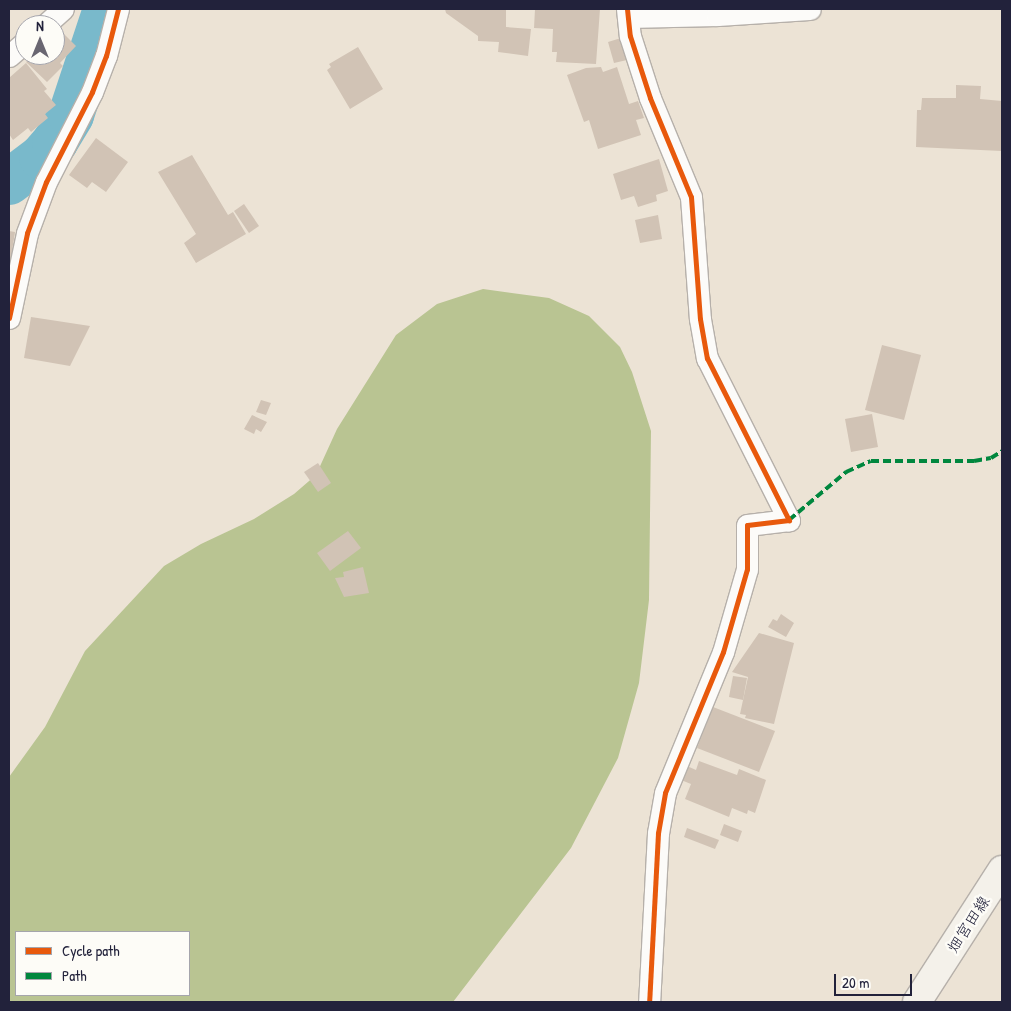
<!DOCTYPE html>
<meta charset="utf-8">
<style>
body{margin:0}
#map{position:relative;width:1011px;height:1011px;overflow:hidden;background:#ece3d5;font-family:"Patrick Hand","Klee One",sans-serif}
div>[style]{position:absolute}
.forest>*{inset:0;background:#b9c492}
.river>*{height:46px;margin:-23px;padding:0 23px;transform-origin:23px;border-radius:23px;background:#79b9cb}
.building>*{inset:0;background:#d1c3b5}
.roads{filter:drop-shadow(1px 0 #b6b0aa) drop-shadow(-1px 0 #b6b0aa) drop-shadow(0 1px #b6b0aa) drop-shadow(0 -1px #b6b0aa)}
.street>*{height:21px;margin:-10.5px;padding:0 10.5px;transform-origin:10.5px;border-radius:10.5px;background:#fcfbf9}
.secondary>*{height:28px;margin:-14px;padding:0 14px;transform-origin:14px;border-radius:14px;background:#f4f1ea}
.quiet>*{height:4px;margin-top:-2px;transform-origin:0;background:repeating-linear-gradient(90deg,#00873e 0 8px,transparent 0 12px)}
.cycleway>*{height:5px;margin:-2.5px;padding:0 2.5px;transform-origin:2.5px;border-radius:2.5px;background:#e8590c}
span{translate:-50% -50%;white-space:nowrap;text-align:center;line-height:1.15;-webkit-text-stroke:5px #fdfcf7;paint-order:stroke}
.street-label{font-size:16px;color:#22223b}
.frame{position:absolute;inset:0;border:10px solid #22223b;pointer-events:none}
.legend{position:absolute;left:15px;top:931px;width:175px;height:65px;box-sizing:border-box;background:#fdfcf7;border:1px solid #a5a5ac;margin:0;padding:6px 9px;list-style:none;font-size:15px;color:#22223b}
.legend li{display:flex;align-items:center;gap:10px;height:25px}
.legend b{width:25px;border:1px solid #a5a5ac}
.north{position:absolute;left:15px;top:15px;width:50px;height:50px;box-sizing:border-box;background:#fdfcf7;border:1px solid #a5a5ac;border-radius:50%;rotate:0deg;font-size:14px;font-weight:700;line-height:20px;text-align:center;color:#22223b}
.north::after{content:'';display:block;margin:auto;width:18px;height:22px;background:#696671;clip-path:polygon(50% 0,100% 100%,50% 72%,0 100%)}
.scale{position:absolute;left:834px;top:974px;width:78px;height:22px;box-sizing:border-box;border:2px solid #22223b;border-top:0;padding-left:6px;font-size:15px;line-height:18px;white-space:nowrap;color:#22223b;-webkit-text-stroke:4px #fdfcf7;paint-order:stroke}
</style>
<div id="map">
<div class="forest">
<div style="clip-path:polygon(evenodd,483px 289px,549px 298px,589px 316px,620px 347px,632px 372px,651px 431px,649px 600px,639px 683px,618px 758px,571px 848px,453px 1002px,9px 1002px,9px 777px,45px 727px,85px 651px,164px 566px,201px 544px,254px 519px,294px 494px,316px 475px,337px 429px,396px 335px,437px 304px,483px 289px,16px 932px,189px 932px,189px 995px,16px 995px,16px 932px)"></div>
</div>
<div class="river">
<div style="left:9px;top:182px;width:41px;rotate:-37.1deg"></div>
<div style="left:42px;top:157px;width:20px;rotate:-49deg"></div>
<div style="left:55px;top:142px;width:31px;rotate:-59deg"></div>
<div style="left:71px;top:115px;width:112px;rotate:-71.7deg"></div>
</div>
<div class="building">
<div style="clip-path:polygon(445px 9px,506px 9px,506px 27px,531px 29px,528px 56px,498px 52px,499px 42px,478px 41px,478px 36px,446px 13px)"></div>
<div style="clip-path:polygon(535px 9px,600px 9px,596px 64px,556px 62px,557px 52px,552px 52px,553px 29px,534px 28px)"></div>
<div style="clip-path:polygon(59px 29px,76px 46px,60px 63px,63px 66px,47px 82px,26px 62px,33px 55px,55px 55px,55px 33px)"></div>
<div style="clip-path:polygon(621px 38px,627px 60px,614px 63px,608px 42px)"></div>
<div style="clip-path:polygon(358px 47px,383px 89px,350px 109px,327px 70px,331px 67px,329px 64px)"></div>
<div style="clip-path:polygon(26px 63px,47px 89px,44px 91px,56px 105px,45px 114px,48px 118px,31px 132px,28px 128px,13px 140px,9px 134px,9px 78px)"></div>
<div style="clip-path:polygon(601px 67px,603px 72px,617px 67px,629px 104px,638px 101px,644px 118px,636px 120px,641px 135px,598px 149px,589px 120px,584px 122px,567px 75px,586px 68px)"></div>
<div style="clip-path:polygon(956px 85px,981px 86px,980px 99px,1002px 101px,1002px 151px,916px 147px,917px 110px,921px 110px,922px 98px,956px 98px)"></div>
<div style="clip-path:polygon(96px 138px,128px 162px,106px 192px,92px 182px,87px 188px,69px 175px)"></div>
<div style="clip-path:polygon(192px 155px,228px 215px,233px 212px,246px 234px,196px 263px,184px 243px,196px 234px,158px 172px)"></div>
<div style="clip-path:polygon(659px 159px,668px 191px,656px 195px,657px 201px,638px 207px,634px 196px,621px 200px,613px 174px)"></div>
<div style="clip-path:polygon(244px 204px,259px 226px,249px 233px,234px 211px)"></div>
<div style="clip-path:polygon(658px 215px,662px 239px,640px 243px,635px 220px)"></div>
<div style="clip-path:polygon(9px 231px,15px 232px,10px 264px,9px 264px)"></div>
<div style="clip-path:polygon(31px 317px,90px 326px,70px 366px,24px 358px)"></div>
<div style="clip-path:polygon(882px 345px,921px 355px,904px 420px,865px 410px)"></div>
<div style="clip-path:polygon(261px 400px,271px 403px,266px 415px,256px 412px)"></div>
<div style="clip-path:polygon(872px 414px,878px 447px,851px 452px,845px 419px)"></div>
<div style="clip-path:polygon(252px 415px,267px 422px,261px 432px,256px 429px,254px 434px,244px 429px)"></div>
<div style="clip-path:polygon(318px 463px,331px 483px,318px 492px,304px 472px)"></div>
<div style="clip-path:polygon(348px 531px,361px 548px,330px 571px,317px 553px)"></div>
<div style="clip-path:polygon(363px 567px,369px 593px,344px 597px,335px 578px,344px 577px,343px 572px)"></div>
<div style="clip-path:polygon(781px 614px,794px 623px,786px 637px,768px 627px,773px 619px,777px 621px)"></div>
<div style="clip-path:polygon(759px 633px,794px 643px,774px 724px,745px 718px,746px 715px,740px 714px,748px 677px,732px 672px)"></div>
<div style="clip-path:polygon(733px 676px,747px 678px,743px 700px,729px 697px)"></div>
<div style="clip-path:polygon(713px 707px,775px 731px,759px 772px,697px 748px)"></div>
<div style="clip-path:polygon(699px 761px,737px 775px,739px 769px,766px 780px,755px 813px,748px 810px,747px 814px,732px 808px,729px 817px,685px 799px,691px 784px,681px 780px,687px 766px,696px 770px)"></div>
<div style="clip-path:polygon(724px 824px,742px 831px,738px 842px,720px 835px)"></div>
<div style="clip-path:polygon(687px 828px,719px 840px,715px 849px,684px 837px)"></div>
</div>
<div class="roads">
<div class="street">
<div style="left:627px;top:9px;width:27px;rotate:84deg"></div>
<div style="left:630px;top:36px;width:65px;rotate:72.1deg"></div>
<div style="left:650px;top:98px;width:107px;rotate:67.5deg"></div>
<div style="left:691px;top:197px;width:122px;rotate:85.8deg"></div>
<div style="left:700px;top:319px;width:40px;rotate:80deg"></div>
<div style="left:707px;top:358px;width:182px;rotate:63.2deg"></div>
<div style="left:789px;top:520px;width:42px;rotate:173.2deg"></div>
<div style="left:747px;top:525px;width:44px;rotate:90deg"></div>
<div style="left:747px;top:569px;width:86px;rotate:106.1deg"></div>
<div style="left:723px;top:652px;width:152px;rotate:112.4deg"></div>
<div style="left:665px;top:793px;width:41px;rotate:99.9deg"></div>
<div style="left:658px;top:833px;width:169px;rotate:93deg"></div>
<div style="left:628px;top:17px;width:89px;rotate:-1.3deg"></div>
<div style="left:717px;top:15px;width:93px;rotate:-3.7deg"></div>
<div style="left:45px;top:25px;width:24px;rotate:-42deg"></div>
<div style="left:9px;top:56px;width:21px;rotate:-41deg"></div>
<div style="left:9px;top:318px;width:87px;rotate:-78deg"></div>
<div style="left:27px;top:233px;width:54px;rotate:-69.6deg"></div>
<div style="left:46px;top:182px;width:101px;rotate:-62.9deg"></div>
<div style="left:92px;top:92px;width:39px;rotate:-69deg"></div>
<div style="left:106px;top:56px;width:49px;rotate:-75.7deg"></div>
</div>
<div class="secondary">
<div style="left:917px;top:1002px;width:157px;rotate:-57.2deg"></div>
</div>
</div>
<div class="quiet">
<div style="left:789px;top:520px;width:75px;rotate:-40.1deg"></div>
<div style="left:846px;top:472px;width:27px;rotate:-24deg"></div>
<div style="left:871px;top:461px;width:103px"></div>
<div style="left:974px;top:461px;width:17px;rotate:-10deg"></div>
<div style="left:991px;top:458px;width:13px;rotate:-32deg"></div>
</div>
<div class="cycleway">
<div style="left:627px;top:9px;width:27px;rotate:84deg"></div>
<div style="left:630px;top:36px;width:65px;rotate:72.1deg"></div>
<div style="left:650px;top:98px;width:107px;rotate:67.5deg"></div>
<div style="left:691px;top:197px;width:122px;rotate:85.8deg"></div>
<div style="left:700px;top:319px;width:40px;rotate:80deg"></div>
<div style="left:707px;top:358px;width:182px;rotate:63.2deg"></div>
<div style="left:789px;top:520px;width:42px;rotate:173.2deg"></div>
<div style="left:747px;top:525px;width:44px;rotate:90deg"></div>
<div style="left:747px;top:569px;width:86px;rotate:106.1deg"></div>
<div style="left:723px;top:652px;width:152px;rotate:112.4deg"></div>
<div style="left:665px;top:793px;width:41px;rotate:99.9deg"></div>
<div style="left:658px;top:833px;width:169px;rotate:93deg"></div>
<div style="left:9px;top:318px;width:87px;rotate:-78deg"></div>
<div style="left:27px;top:233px;width:54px;rotate:-69.6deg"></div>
<div style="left:46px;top:182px;width:101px;rotate:-62.9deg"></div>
<div style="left:92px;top:92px;width:39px;rotate:-69deg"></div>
<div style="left:106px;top:56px;width:49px;rotate:-75.7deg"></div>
</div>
<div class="street-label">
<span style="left:968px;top:924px;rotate:-57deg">畑宮田線</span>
</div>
<div class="frame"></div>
<ul class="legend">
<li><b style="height:6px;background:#e8590c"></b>Cycle path</li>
<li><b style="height:6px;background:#00873e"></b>Path</li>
</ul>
<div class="north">N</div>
<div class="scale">20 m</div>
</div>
